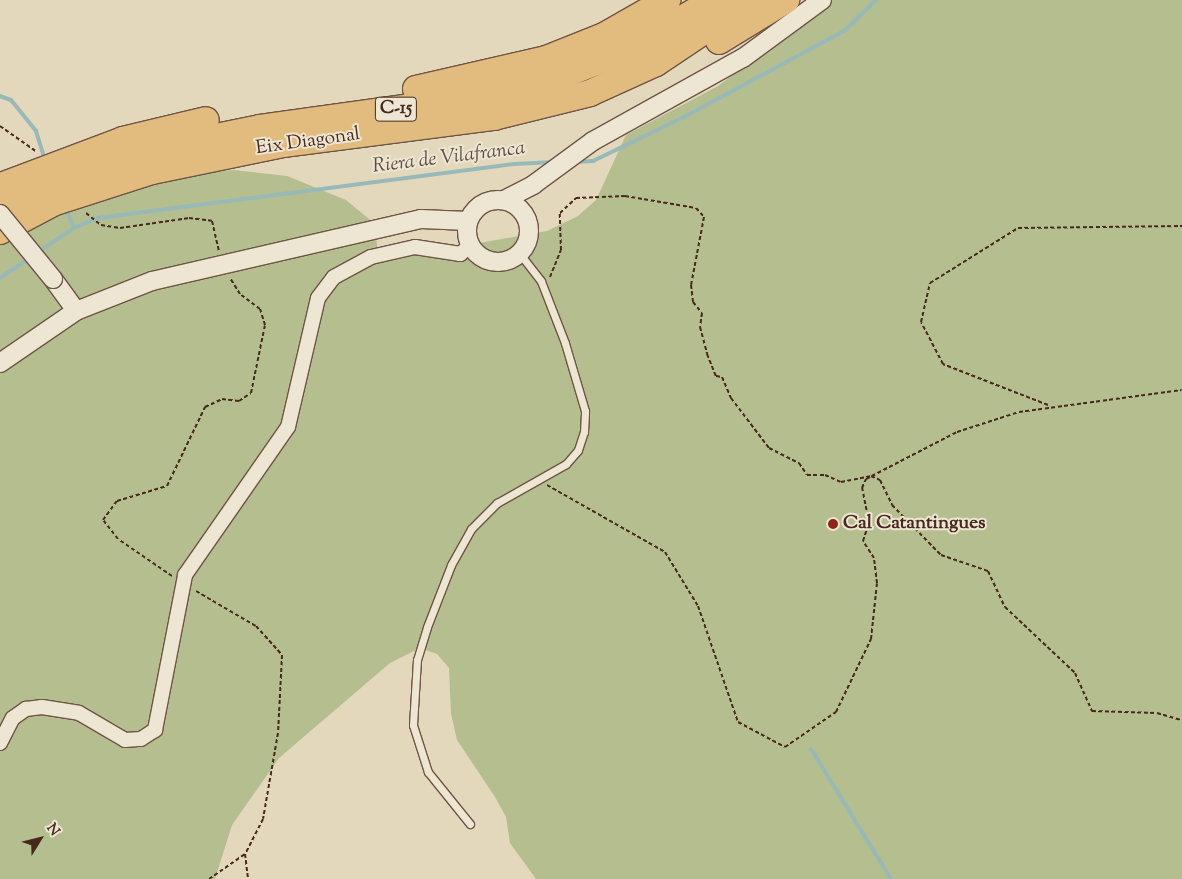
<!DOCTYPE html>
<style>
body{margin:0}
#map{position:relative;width:1182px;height:879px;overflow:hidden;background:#e4d8bc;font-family:"Sorts Mill Goudy",serif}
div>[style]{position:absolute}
.green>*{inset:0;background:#b5be8f}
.stream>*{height:4px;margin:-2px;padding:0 2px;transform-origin:2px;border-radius:2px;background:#97b9b7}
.path>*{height:2px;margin-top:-1px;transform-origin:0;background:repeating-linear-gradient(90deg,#48281c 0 4px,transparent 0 6.5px)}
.roads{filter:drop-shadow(1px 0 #6f5444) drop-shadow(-1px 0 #6f5444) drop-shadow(0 1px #6f5444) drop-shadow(0 -1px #6f5444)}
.service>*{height:7px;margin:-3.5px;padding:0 3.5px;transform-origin:3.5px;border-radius:3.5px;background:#ede6d3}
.minor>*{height:14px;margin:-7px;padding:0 7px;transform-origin:7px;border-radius:7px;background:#ede6d3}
.tertiary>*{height:18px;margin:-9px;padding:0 9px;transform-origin:9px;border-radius:9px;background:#ede6d3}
.tertiary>.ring{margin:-9px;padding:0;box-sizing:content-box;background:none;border:18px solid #ede6d3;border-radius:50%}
.motorway>*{height:26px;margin:-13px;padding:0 13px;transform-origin:13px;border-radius:13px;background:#e2bc7e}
.bridges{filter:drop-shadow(1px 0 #6f5444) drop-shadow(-1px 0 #6f5444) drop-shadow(0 1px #6f5444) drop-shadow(0 -1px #6f5444)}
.tertiary-bridge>*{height:18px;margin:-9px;padding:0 9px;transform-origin:9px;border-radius:9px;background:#ede6d3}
.dots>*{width:14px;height:14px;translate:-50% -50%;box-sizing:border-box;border:2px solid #ede6d3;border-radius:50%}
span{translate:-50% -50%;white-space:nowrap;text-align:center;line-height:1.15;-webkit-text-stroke:4px #ede6d3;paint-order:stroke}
.shield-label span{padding:1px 4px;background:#ede6d3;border:1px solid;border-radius:4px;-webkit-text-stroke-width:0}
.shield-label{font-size:18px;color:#48281c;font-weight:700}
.street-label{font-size:19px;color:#48281c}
.poi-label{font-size:19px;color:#48281c;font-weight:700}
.left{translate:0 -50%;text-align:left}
.water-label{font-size:20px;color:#5c4c43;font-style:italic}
.north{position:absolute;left:15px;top:814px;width:50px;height:50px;-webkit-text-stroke:4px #ede6d3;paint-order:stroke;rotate:54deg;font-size:14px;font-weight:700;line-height:20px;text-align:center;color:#48281c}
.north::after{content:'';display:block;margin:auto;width:18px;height:22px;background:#48281c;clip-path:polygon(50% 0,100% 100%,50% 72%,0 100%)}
</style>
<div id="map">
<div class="green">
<div style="clip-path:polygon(831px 0,1182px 0,1182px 879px,536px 879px,510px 843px,506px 817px,495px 797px,457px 740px,451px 714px,449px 668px,437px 654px,420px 648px,390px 663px,279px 758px,232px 825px,215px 879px,0 879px,0 223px,180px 175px,234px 170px,287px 176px,346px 200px,374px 223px,378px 252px,390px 259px,547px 231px,578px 216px,596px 200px,626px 135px,718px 86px)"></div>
</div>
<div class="stream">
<div style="left:0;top:96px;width:12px;rotate:20deg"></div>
<div style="left:11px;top:100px;width:40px;rotate:51deg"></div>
<div style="left:36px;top:131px;width:24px;rotate:73deg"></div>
<div style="left:575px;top:162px;width:18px;rotate:-3deg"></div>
<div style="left:593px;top:161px;width:101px;rotate:-25.8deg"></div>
<div style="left:684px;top:117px;width:182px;rotate:-28.3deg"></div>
<div style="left:844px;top:31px;width:45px;rotate:-44.1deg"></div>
<div style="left:67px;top:212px;width:17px;rotate:66deg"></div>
<div style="left:38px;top:252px;width:43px;rotate:-33.7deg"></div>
<div style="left:74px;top:228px;width:26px;rotate:-23deg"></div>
<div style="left:98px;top:218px;width:420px;rotate:-7.4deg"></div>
<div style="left:515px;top:164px;width:38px;rotate:-3deg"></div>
<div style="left:0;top:278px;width:36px;rotate:-34deg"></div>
<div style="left:811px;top:749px;width:153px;rotate:58.4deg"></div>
</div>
<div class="path">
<div style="left:0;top:126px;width:45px;rotate:35.1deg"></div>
<div style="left:86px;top:213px;width:19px;rotate:39deg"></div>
<div style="left:101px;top:225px;width:19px;rotate:9deg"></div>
<div style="left:120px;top:228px;width:70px;rotate:-8.2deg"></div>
<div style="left:189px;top:218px;width:23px;rotate:7deg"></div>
<div style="left:212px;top:221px;width:31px;rotate:77deg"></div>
<div style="left:550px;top:277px;width:29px;rotate:-68deg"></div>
<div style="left:561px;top:250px;width:37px;rotate:-92deg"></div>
<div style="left:560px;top:213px;width:22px;rotate:-43deg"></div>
<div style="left:576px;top:198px;width:49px;rotate:-2.3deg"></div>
<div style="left:625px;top:196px;width:72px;rotate:9.6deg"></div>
<div style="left:696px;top:208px;width:12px;rotate:48deg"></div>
<div style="left:704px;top:217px;width:69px;rotate:100.8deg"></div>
<div style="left:691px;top:285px;width:17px;rotate:83deg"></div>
<div style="left:693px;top:302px;width:14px;rotate:51deg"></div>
<div style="left:702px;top:313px;width:14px;rotate:98deg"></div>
<div style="left:700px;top:327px;width:28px;rotate:75deg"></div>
<div style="left:707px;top:354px;width:24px;rotate:68deg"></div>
<div style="left:716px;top:376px;width:6px;rotate:9deg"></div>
<div style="left:722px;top:377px;width:23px;rotate:67deg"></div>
<div style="left:731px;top:398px;width:63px;rotate:52.8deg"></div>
<div style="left:769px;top:448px;width:34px;rotate:27deg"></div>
<div style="left:799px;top:463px;width:14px;rotate:56deg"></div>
<div style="left:807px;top:475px;width:18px"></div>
<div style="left:825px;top:475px;width:17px;rotate:24deg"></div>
<div style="left:841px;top:482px;width:31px;rotate:-11deg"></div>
<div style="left:871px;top:476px;width:10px;rotate:24deg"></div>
<div style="left:880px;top:480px;width:28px;rotate:64deg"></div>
<div style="left:892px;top:505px;width:70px;rotate:45.6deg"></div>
<div style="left:941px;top:555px;width:50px;rotate:18.8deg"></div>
<div style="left:988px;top:571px;width:40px;rotate:65deg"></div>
<div style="left:1005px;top:607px;width:96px;rotate:43.3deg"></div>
<div style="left:1075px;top:673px;width:42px;rotate:65.9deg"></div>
<div style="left:1092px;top:711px;width:65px;rotate:1.8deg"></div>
<div style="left:1157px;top:713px;width:26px;rotate:16deg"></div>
<div style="left:1048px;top:405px;width:113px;rotate:-158.7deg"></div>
<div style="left:943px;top:364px;width:47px;rotate:-117.6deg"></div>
<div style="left:921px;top:322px;width:40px;rotate:-77deg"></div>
<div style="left:930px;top:283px;width:104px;rotate:-32deg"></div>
<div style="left:1018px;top:228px;width:164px;rotate:-0.7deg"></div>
<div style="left:547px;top:485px;width:136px;rotate:29.6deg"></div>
<div style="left:665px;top:552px;width:63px;rotate:58.6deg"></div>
<div style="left:698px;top:606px;width:123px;rotate:71deg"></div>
<div style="left:738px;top:722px;width:53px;rotate:28deg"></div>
<div style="left:785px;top:747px;width:62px;rotate:-34.5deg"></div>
<div style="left:836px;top:712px;width:81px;rotate:-64.4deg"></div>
<div style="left:871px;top:639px;width:56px;rotate:-83.9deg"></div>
<div style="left:877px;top:583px;width:25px;rotate:-97deg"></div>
<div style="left:874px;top:558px;width:20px;rotate:-123deg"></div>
<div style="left:863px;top:541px;width:19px;rotate:-72deg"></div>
<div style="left:869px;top:523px;width:36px;rotate:-101deg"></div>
<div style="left:862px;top:488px;width:10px;rotate:-66deg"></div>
<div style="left:866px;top:479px;width:102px;rotate:-27.3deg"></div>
<div style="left:957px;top:432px;width:65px;rotate:-17.9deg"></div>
<div style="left:1019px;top:412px;width:164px;rotate:-7.7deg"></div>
<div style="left:172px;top:576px;width:65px;rotate:-145.6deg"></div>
<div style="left:118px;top:539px;width:24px;rotate:-128deg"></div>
<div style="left:103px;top:520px;width:24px;rotate:-54deg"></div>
<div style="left:117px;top:501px;width:52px;rotate:-16.7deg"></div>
<div style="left:167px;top:486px;width:88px;rotate:-64.3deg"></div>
<div style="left:205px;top:407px;width:19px;rotate:-25deg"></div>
<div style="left:222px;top:399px;width:17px;rotate:7deg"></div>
<div style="left:239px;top:401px;width:14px;rotate:-34deg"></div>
<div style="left:251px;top:393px;width:69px;rotate:-78.4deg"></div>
<div style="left:265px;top:325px;width:17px;rotate:-107deg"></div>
<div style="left:260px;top:309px;width:25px;rotate:-143deg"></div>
<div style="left:240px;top:294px;width:19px;rotate:-122deg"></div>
<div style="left:196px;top:591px;width:69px;rotate:30.3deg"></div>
<div style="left:256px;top:626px;width:39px;rotate:48deg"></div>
<div style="left:282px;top:655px;width:78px;rotate:92.9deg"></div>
<div style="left:278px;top:733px;width:87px;rotate:99.9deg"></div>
<div style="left:263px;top:819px;width:39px;rotate:117deg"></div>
<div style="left:245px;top:854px;width:25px;rotate:83deg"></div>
<div style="left:209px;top:879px;width:44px;rotate:-34.8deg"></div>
</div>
<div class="roads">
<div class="service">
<div style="left:470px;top:824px;width:67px;rotate:-128.9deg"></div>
<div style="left:428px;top:772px;width:49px;rotate:-107.7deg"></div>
<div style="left:413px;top:725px;width:65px;rotate:-86.5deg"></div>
<div style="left:417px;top:660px;width:34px;rotate:-73deg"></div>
<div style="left:427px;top:627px;width:66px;rotate:-68.8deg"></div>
<div style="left:451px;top:565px;width:41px;rotate:-60.9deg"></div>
<div style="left:471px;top:529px;width:37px;rotate:-45deg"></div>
<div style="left:497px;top:503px;width:79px;rotate:-29.5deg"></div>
<div style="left:566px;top:464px;width:18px;rotate:-49deg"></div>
<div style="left:578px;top:450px;width:19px;rotate:-72deg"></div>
<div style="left:584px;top:432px;width:21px;rotate:-87deg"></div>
<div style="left:585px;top:411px;width:71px;rotate:-106.4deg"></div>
<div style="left:565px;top:343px;width:66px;rotate:-111.2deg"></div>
<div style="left:541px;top:281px;width:34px;rotate:-128deg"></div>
</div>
<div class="minor">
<div style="left:0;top:743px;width:28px;rotate:-63deg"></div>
<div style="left:13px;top:718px;width:16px;rotate:-35deg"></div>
<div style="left:26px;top:709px;width:16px;rotate:-7deg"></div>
<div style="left:42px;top:707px;width:37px;rotate:9deg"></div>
<div style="left:79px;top:713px;width:53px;rotate:30.4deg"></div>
<div style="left:125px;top:740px;width:16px;rotate:-4deg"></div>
<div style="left:141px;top:739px;width:17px;rotate:-33deg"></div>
<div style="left:155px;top:730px;width:158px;rotate:-79deg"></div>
<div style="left:185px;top:575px;width:180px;rotate:-55.2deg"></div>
<div style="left:288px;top:427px;width:132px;rotate:-76.9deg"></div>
<div style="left:318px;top:298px;width:26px;rotate:-53deg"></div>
<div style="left:334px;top:277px;width:42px;rotate:-28.4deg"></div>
<div style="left:371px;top:257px;width:45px;rotate:-12.8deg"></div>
<div style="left:415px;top:247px;width:46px;rotate:8.8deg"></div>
<div style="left:460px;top:254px;width:13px;rotate:-39deg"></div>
</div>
<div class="tertiary">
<div class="ring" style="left:467px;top:200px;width:44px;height:44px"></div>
<div style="left:504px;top:200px;width:33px;rotate:-27deg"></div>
<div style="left:533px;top:185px;width:74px;rotate:-36.3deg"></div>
<div style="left:593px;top:141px;width:171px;rotate:-29deg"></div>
<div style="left:743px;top:58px;width:98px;rotate:-36.3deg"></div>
<div style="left:53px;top:279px;width:39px;rotate:54deg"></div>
<div style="left:0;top:363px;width:92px;rotate:-34.4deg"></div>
<div style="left:76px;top:311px;width:82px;rotate:-21.5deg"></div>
<div style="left:152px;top:281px;width:276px;rotate:-13deg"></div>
<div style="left:421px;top:219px;width:47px;rotate:2.4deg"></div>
</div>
<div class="motorway">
<div style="left:719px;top:41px;width:79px;rotate:-31.5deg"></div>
<div style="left:416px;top:89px;width:133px;rotate:-13deg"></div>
<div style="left:546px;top:59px;width:62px;rotate:-21.6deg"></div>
<div style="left:604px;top:36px;width:73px;rotate:-29.7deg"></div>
<div style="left:4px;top:185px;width:127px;rotate:-20.7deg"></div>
<div style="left:123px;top:140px;width:85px;rotate:-13.5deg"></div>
<div style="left:0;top:208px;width:91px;rotate:-23.2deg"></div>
<div style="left:84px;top:172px;width:92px;rotate:-16.5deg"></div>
<div style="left:172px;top:146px;width:90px;rotate:-11.6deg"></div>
<div style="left:260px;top:128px;width:204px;rotate:-7.9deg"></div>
<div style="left:462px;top:100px;width:90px;rotate:-12.8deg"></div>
<div style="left:550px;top:80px;width:91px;rotate:-21.2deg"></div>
<div style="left:635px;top:47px;width:92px;rotate:-30.7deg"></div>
<div style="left:0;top:231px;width:62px;rotate:-27.8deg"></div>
<div style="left:55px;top:202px;width:102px;rotate:-17.7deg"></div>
<div style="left:152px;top:171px;width:134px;rotate:-11.6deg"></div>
<div style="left:283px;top:144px;width:213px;rotate:-7.3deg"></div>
<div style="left:494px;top:117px;width:99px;rotate:-14deg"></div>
<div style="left:590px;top:93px;width:72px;rotate:-24.4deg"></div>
<div style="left:656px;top:63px;width:113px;rotate:-33.8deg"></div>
</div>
</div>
<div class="bridges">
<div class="tertiary-bridge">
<div style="left:0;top:214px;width:84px;rotate:50.8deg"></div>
</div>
</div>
<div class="dots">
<div style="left:833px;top:524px;background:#8f2418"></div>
</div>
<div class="shield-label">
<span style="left:396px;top:109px">C-15</span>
</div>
<div class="street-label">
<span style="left:308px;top:142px;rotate:-8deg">Eix Diagonal</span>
</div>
<div class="poi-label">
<span class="left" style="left:843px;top:524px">Cal Catantingues</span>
</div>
<div class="water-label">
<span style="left:449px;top:158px;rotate:-7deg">Riera de Vilafranca</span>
</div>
<div class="north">N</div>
</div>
